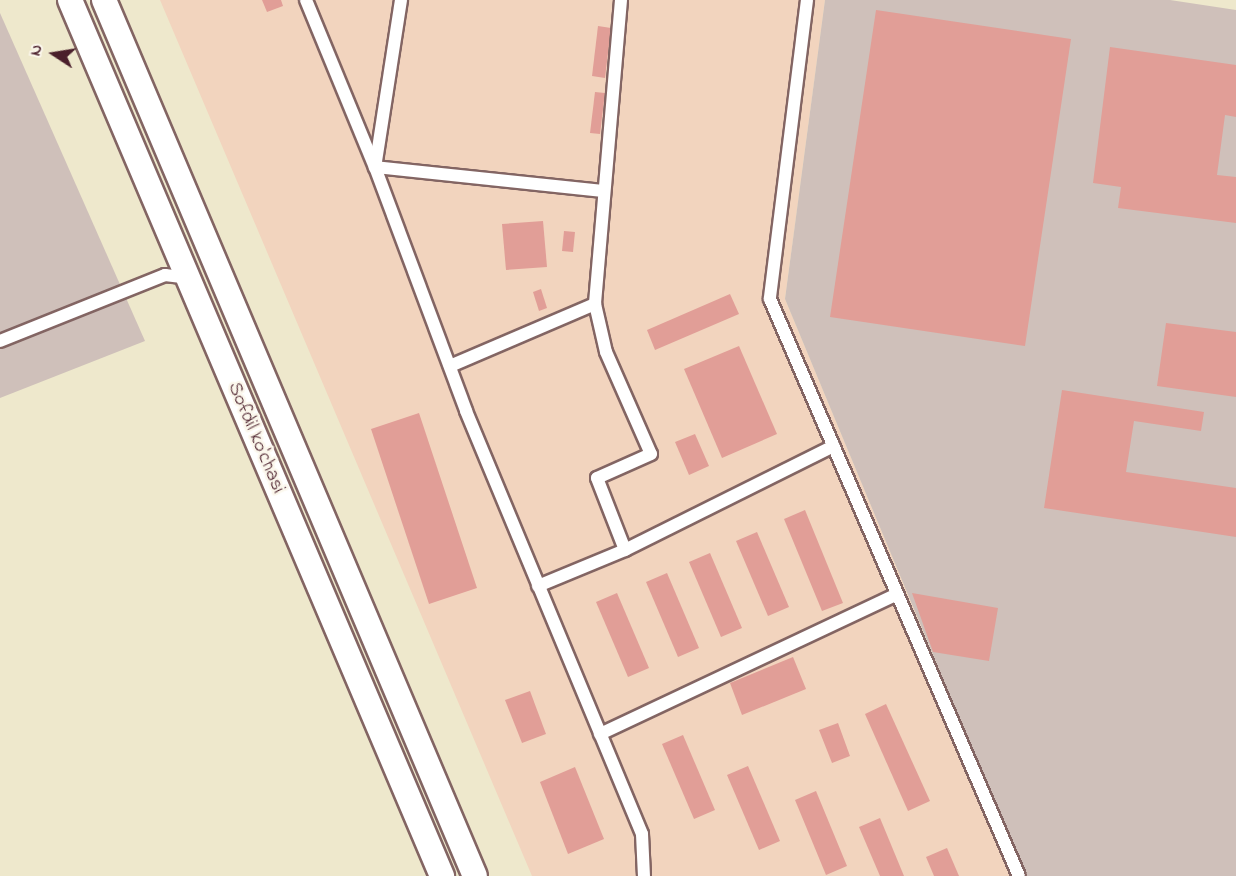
<!DOCTYPE html>
<style>
body{margin:0}
#map{position:relative;width:1236px;height:876px;overflow:hidden;background:#eee8cc;font-family:"Indie Flower",sans-serif}
div>[style]{position:absolute}
.built>*{inset:0;background:#f2d4be}
.industrial>*{inset:0;background:#cfc0ba}
.building>*{inset:0;background:#e19e97}
.roads{filter:drop-shadow(2px 0 #836563) drop-shadow(-2px 0 #836563) drop-shadow(0 2px #836563) drop-shadow(0 -2px #836563)}
.service>*{height:12px;margin:-6px;padding:0 6px;transform-origin:6px;border-radius:6px;background:#fff}
.minor>*{height:24px;margin:-12px;padding:0 12px;transform-origin:12px;border-radius:12px;background:#fff}
span{translate:-50% -50%;white-space:nowrap;text-align:center;line-height:1.15;-webkit-text-stroke:5px #fbf7ec;paint-order:stroke}
.street-label{font-size:20px;color:#4a1f2b}
.north{position:absolute;left:24px;top:24px;width:60px;height:60px;-webkit-text-stroke:4px #fbf7ec;paint-order:stroke;rotate:282deg;font-size:16px;font-weight:700;line-height:24px;text-align:center;color:#4a1f2b}
.north::after{content:'';display:block;margin:auto;width:21px;height:27px;background:#4a1f2b;clip-path:polygon(50% 0,100% 100%,50% 72%,0 100%)}
</style>
<div id="map">
<div class="built">
<div style="clip-path:polygon(160px 0,825px 0,785px 299px,1025px 876px,532px 876px)"></div>
</div>
<div class="industrial">
<div style="clip-path:polygon(825px 0,1170px 0,1236px 10px,1236px 876px,1025px 876px,785px 299px)"></div>
<div style="clip-path:polygon(0 13px,145px 341px,0 398px)"></div>
</div>
<div class="building">
<div style="clip-path:polygon(262px 0,281px 0,283px 6px,267px 12px)"></div>
<div style="clip-path:polygon(876px 10px,1071px 39px,1025px 346px,830px 317px)"></div>
<div style="clip-path:polygon(598px 26px,611px 28px,605px 78px,592px 76px)"></div>
<div style="clip-path:polygon(1110px 47px,1236px 65px,1236px 117px,1225px 115px,1217px 175px,1236px 177px,1236px 223px,1118px 208px,1121px 187px,1093px 183px)"></div>
<div style="clip-path:polygon(595px 92px,605px 93px,600px 134px,590px 133px)"></div>
<div style="clip-path:polygon(543px 221px,547px 267px,506px 270px,502px 224px)"></div>
<div style="clip-path:polygon(564px 231px,575px 232px,573px 252px,562px 251px)"></div>
<div style="clip-path:polygon(541px 289px,547px 308px,539px 311px,533px 292px)"></div>
<div style="clip-path:polygon(730px 294px,739px 314px,655px 350px,647px 330px)"></div>
<div style="clip-path:polygon(1166px 323px,1236px 332px,1236px 397px,1157px 386px)"></div>
<div style="clip-path:polygon(739px 346px,777px 434px,722px 458px,684px 369px)"></div>
<div style="clip-path:polygon(1062px 390px,1204px 412px,1201px 431px,1134px 421px,1126px 472px,1236px 488px,1236px 537px,1044px 508px)"></div>
<div style="clip-path:polygon(419px 413px,477px 588px,429px 604px,371px 429px)"></div>
<div style="clip-path:polygon(695px 434px,709px 466px,689px 475px,675px 442px)"></div>
<div style="clip-path:polygon(805px 510px,843px 603px,822px 611px,784px 519px)"></div>
<div style="clip-path:polygon(757px 532px,789px 607px,768px 616px,736px 541px)"></div>
<div style="clip-path:polygon(710px 553px,742px 628px,721px 637px,689px 562px)"></div>
<div style="clip-path:polygon(667px 573px,699px 648px,678px 657px,646px 582px)"></div>
<div style="clip-path:polygon(617px 593px,649px 668px,628px 677px,596px 602px)"></div>
<div style="clip-path:polygon(912px 593px,998px 608px,989px 661px,933px 652px)"></div>
<div style="clip-path:polygon(793px 657px,806px 689px,742px 715px,730px 683px)"></div>
<div style="clip-path:polygon(530px 691px,546px 734px,522px 743px,505px 700px)"></div>
<div style="clip-path:polygon(886px 704px,930px 801px,908px 811px,865px 714px)"></div>
<div style="clip-path:polygon(838px 723px,850px 756px,832px 763px,819px 730px)"></div>
<div style="clip-path:polygon(683px 735px,715px 810px,694px 819px,662px 744px)"></div>
<div style="clip-path:polygon(748px 766px,780px 841px,759px 850px,727px 775px)"></div>
<div style="clip-path:polygon(575px 767px,604px 839px,568px 854px,540px 782px)"></div>
<div style="clip-path:polygon(816px 791px,847px 866px,826px 875px,795px 800px)"></div>
<div style="clip-path:polygon(880px 818px,904px 876px,880px 876px,859px 827px)"></div>
<div style="clip-path:polygon(947px 848px,959px 876px,934px 876px,926px 857px)"></div>
</div>
<div class="roads">
<div class="service">
<div style="left:306px;top:0;width:181px;rotate:67.6deg"></div>
<div style="left:375px;top:167px;width:260px;rotate:69.5deg"></div>
<div style="left:466px;top:411px;width:458px;rotate:67.4deg"></div>
<div style="left:642px;top:834px;width:42px;rotate:87.3deg"></div>
<div style="left:401px;top:0;width:169px;rotate:98.8deg"></div>
<div style="left:375px;top:167px;width:228px;rotate:6deg"></div>
<div style="left:621px;top:0;width:305px;rotate:94.9deg"></div>
<div style="left:595px;top:304px;width:49px;rotate:77.1deg"></div>
<div style="left:606px;top:352px;width:111px;rotate:66.2deg"></div>
<div style="left:651px;top:454px;width:59px;rotate:156deg"></div>
<div style="left:597px;top:478px;width:77px;rotate:68.7deg"></div>
<div style="left:807px;top:0;width:301px;rotate:97.1deg"></div>
<div style="left:770px;top:299px;width:628px;rotate:66.66deg"></div>
<div style="left:0;top:341px;width:178px;rotate:-21.8deg"></div>
<div style="left:165px;top:275px;width:23px;rotate:7deg"></div>
<div style="left:450px;top:366px;width:158px;rotate:-23.2deg"></div>
<div style="left:538px;top:586px;width:94px;rotate:-22.5deg"></div>
<div style="left:625px;top:550px;width:233px;rotate:-26.5deg"></div>
<div style="left:600px;top:734px;width:328px;rotate:-25.2deg"></div>
</div>
<div class="minor">
<div style="left:70px;top:0;width:952px;rotate:66.99deg"></div>
<div style="left:104px;top:0;width:951px;rotate:67.05deg"></div>
</div>
</div>
<div class="street-label">
<span style="left:256px;top:438px;rotate:67deg">Sofdil ko'chasi</span>
</div>
<div class="north">N</div>
</div>
